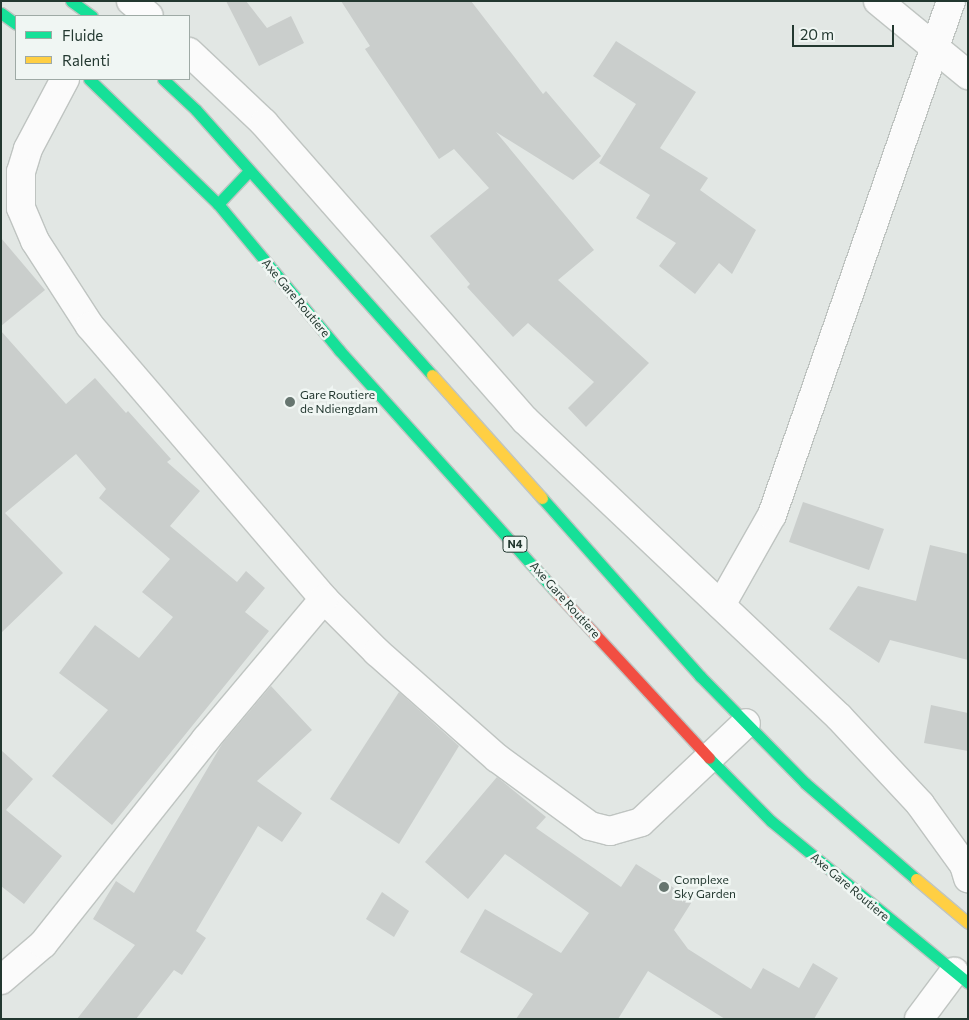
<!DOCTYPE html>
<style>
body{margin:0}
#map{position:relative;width:969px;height:1020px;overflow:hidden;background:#e2e7e4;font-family:Commissioner,sans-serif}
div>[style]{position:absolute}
.building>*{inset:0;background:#cacecc}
.roads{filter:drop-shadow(1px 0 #bfc4c1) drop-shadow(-1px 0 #bfc4c1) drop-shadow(0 1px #bfc4c1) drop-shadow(0 -1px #bfc4c1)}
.street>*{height:28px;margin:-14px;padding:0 14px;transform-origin:14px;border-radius:14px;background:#fbfbfb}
.fast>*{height:11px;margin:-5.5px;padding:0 5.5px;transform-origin:5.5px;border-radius:5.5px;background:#16e098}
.slow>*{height:11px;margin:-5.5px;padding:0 5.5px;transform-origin:5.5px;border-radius:5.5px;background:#ffcf43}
.jam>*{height:11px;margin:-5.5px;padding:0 5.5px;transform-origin:5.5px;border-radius:5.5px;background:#f24e42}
.dots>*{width:14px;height:14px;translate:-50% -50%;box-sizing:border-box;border:2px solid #f0f6f3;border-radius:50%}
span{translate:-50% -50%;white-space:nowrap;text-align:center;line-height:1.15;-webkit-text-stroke:5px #f0f6f3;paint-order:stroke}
.shield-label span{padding:1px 4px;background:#f0f6f3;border:1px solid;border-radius:4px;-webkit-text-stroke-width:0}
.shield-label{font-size:11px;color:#233830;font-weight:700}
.street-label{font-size:12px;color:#233830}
.poi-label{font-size:12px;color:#233830}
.left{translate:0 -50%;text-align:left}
.frame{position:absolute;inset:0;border:2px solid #233830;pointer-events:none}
.legend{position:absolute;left:15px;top:15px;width:175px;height:65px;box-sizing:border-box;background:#f0f6f3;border:1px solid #9eaaa5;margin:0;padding:6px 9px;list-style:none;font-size:15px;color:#233830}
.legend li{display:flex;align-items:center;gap:10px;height:25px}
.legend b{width:25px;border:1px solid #9eaaa5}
.scale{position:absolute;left:792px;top:25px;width:102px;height:22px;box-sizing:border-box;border:2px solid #233830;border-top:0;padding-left:6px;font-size:15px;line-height:18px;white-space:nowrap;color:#233830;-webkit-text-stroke:4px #f0f6f3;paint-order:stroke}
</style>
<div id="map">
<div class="building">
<div style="clip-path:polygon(226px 1px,246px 1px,267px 28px,291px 16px,304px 43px,259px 66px)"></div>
<div style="clip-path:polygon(341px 1px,471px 1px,543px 94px,546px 91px,601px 156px,573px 180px,496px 132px,594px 250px,558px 280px,649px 363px,586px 427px,568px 408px,594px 382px,528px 323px,513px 337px,467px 287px,470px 284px,430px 236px,489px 188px,454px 149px,439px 159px,365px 49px,370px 46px)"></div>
<div style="clip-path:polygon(616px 41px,696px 92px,660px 148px,708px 178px,700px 190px,756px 230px,732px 274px,719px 263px,695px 294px,659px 266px,676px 243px,636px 218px,650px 195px,599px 163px,636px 104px,593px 76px)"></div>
<div style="clip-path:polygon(1px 238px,45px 290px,1px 326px)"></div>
<div style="clip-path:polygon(1px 331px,66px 404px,95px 378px,126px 413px,128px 411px,171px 459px,167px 462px,200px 491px,170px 526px,237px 582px,246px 571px,265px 588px,245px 612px,269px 631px,112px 825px,52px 776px,108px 710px,59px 673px,95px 625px,139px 658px,173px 617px,142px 592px,170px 559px,99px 498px,106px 489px,76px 454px,5px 513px,63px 573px,1px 633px)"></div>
<div style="clip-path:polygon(803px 502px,884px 529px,869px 570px,789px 542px)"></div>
<div style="clip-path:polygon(930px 545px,968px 554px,968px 660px,890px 640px,879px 663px,829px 629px,858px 586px,916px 601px)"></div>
<div style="clip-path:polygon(271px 686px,312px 730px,257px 781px,302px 813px,282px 842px,258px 826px,196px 931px,206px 938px,182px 975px,174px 970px,136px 1019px,77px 1019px,135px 945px,93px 919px,116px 881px,134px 893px,222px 744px)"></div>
<div style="clip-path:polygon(399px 692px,459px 746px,399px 844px,330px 799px)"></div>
<div style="clip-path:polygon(931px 705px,968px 713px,968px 751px,924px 743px)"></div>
<div style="clip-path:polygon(1px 750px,33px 779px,6px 810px,62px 856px,24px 904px,1px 886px)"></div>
<div style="clip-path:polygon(497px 777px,546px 817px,536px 828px,621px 887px,636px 864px,693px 900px,674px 930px,688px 949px,751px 989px,763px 968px,799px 988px,813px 963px,838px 978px,814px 1019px,725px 1019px,648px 971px,618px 1019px,516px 1019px,533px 994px,460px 952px,485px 909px,561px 953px,589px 913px,505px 854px,468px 899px,425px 862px)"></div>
<div style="clip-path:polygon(382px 892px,409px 911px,394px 937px,366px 919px)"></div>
</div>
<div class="roads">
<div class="street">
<div style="left:131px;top:1px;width:23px;rotate:40deg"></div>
<div style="left:878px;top:1px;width:117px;rotate:39.4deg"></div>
<div style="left:189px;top:52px;width:103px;rotate:43.4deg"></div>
<div style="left:264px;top:123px;width:395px;rotate:48.7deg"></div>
<div style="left:525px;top:420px;width:432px;rotate:43.4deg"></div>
<div style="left:839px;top:717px;width:119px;rotate:47deg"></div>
<div style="left:920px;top:804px;width:75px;rotate:54.2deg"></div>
<div style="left:964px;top:865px;width:14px;rotate:73deg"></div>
<div style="left:65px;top:79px;width:79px;rotate:117.9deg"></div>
<div style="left:28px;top:149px;width:24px;rotate:107deg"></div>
<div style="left:21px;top:172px;width:36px;rotate:90deg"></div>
<div style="left:21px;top:208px;width:36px;rotate:67deg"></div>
<div style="left:35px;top:241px;width:101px;rotate:57.1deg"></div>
<div style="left:90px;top:326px;width:360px;rotate:49.4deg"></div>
<div style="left:324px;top:599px;width:75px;rotate:45deg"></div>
<div style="left:377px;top:652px;width:160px;rotate:41.5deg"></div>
<div style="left:497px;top:758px;width:115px;rotate:36.2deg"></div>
<div style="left:590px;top:826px;width:21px;rotate:14deg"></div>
<div style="left:610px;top:831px;width:32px;rotate:-16deg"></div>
<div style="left:641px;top:822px;width:144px;rotate:-43.3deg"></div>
<div style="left:721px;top:605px;width:103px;rotate:-60.5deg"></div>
<div style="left:772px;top:515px;width:544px;rotate:-70.8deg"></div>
<div style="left:1px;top:980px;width:55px;rotate:-40.6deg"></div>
<div style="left:43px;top:944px;width:262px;rotate:-51.5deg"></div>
<div style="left:206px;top:739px;width:183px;rotate:-49.9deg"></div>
<div style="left:919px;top:1019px;width:59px;rotate:-53.3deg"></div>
</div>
<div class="fast">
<div style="left:71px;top:1px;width:26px;rotate:36deg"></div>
<div style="left:1px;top:13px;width:19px;rotate:36deg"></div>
<div style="left:89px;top:79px;width:180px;rotate:44.1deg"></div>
<div style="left:218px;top:204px;width:190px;rotate:50.3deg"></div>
<div style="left:339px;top:350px;width:326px;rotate:48.1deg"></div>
<div style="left:163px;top:79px;width:45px;rotate:43.2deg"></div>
<div style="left:196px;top:110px;width:355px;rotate:48.3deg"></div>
<div style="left:218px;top:204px;width:45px;rotate:-46.8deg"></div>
<div style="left:542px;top:498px;width:238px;rotate:48.4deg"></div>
<div style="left:700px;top:676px;width:150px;rotate:45.5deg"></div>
<div style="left:805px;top:783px;width:147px;rotate:40.9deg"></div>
<div style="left:709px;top:758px;width:88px;rotate:45.5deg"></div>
<div style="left:771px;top:821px;width:255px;rotate:39.4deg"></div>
</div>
<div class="slow">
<div style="left:432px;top:375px;width:165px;rotate:48.2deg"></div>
<div style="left:916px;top:879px;width:68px;rotate:40.2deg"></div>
</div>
<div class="jam">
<div style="left:557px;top:593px;width:224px;rotate:47.3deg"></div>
</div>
</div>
<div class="dots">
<div style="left:290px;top:402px;background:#66756f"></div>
<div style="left:664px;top:887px;background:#66756f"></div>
</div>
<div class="shield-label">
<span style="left:515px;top:544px">N4</span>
</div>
<div class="street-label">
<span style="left:296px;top:298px;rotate:50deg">Axe Gare Routiere</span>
<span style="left:565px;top:600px;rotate:48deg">Axe Gare Routiere</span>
<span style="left:850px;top:887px;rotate:40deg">Axe Gare Routiere</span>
</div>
<div class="poi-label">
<span class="left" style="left:300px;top:402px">Gare Routiere<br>de Ndiengdam</span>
<span class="left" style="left:674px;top:887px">Complexe<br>Sky Garden</span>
</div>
<div class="frame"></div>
<ul class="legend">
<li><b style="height:6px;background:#16e098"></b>Fluide</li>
<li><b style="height:6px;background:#ffcf43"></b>Ralenti</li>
</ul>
<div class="scale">20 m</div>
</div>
